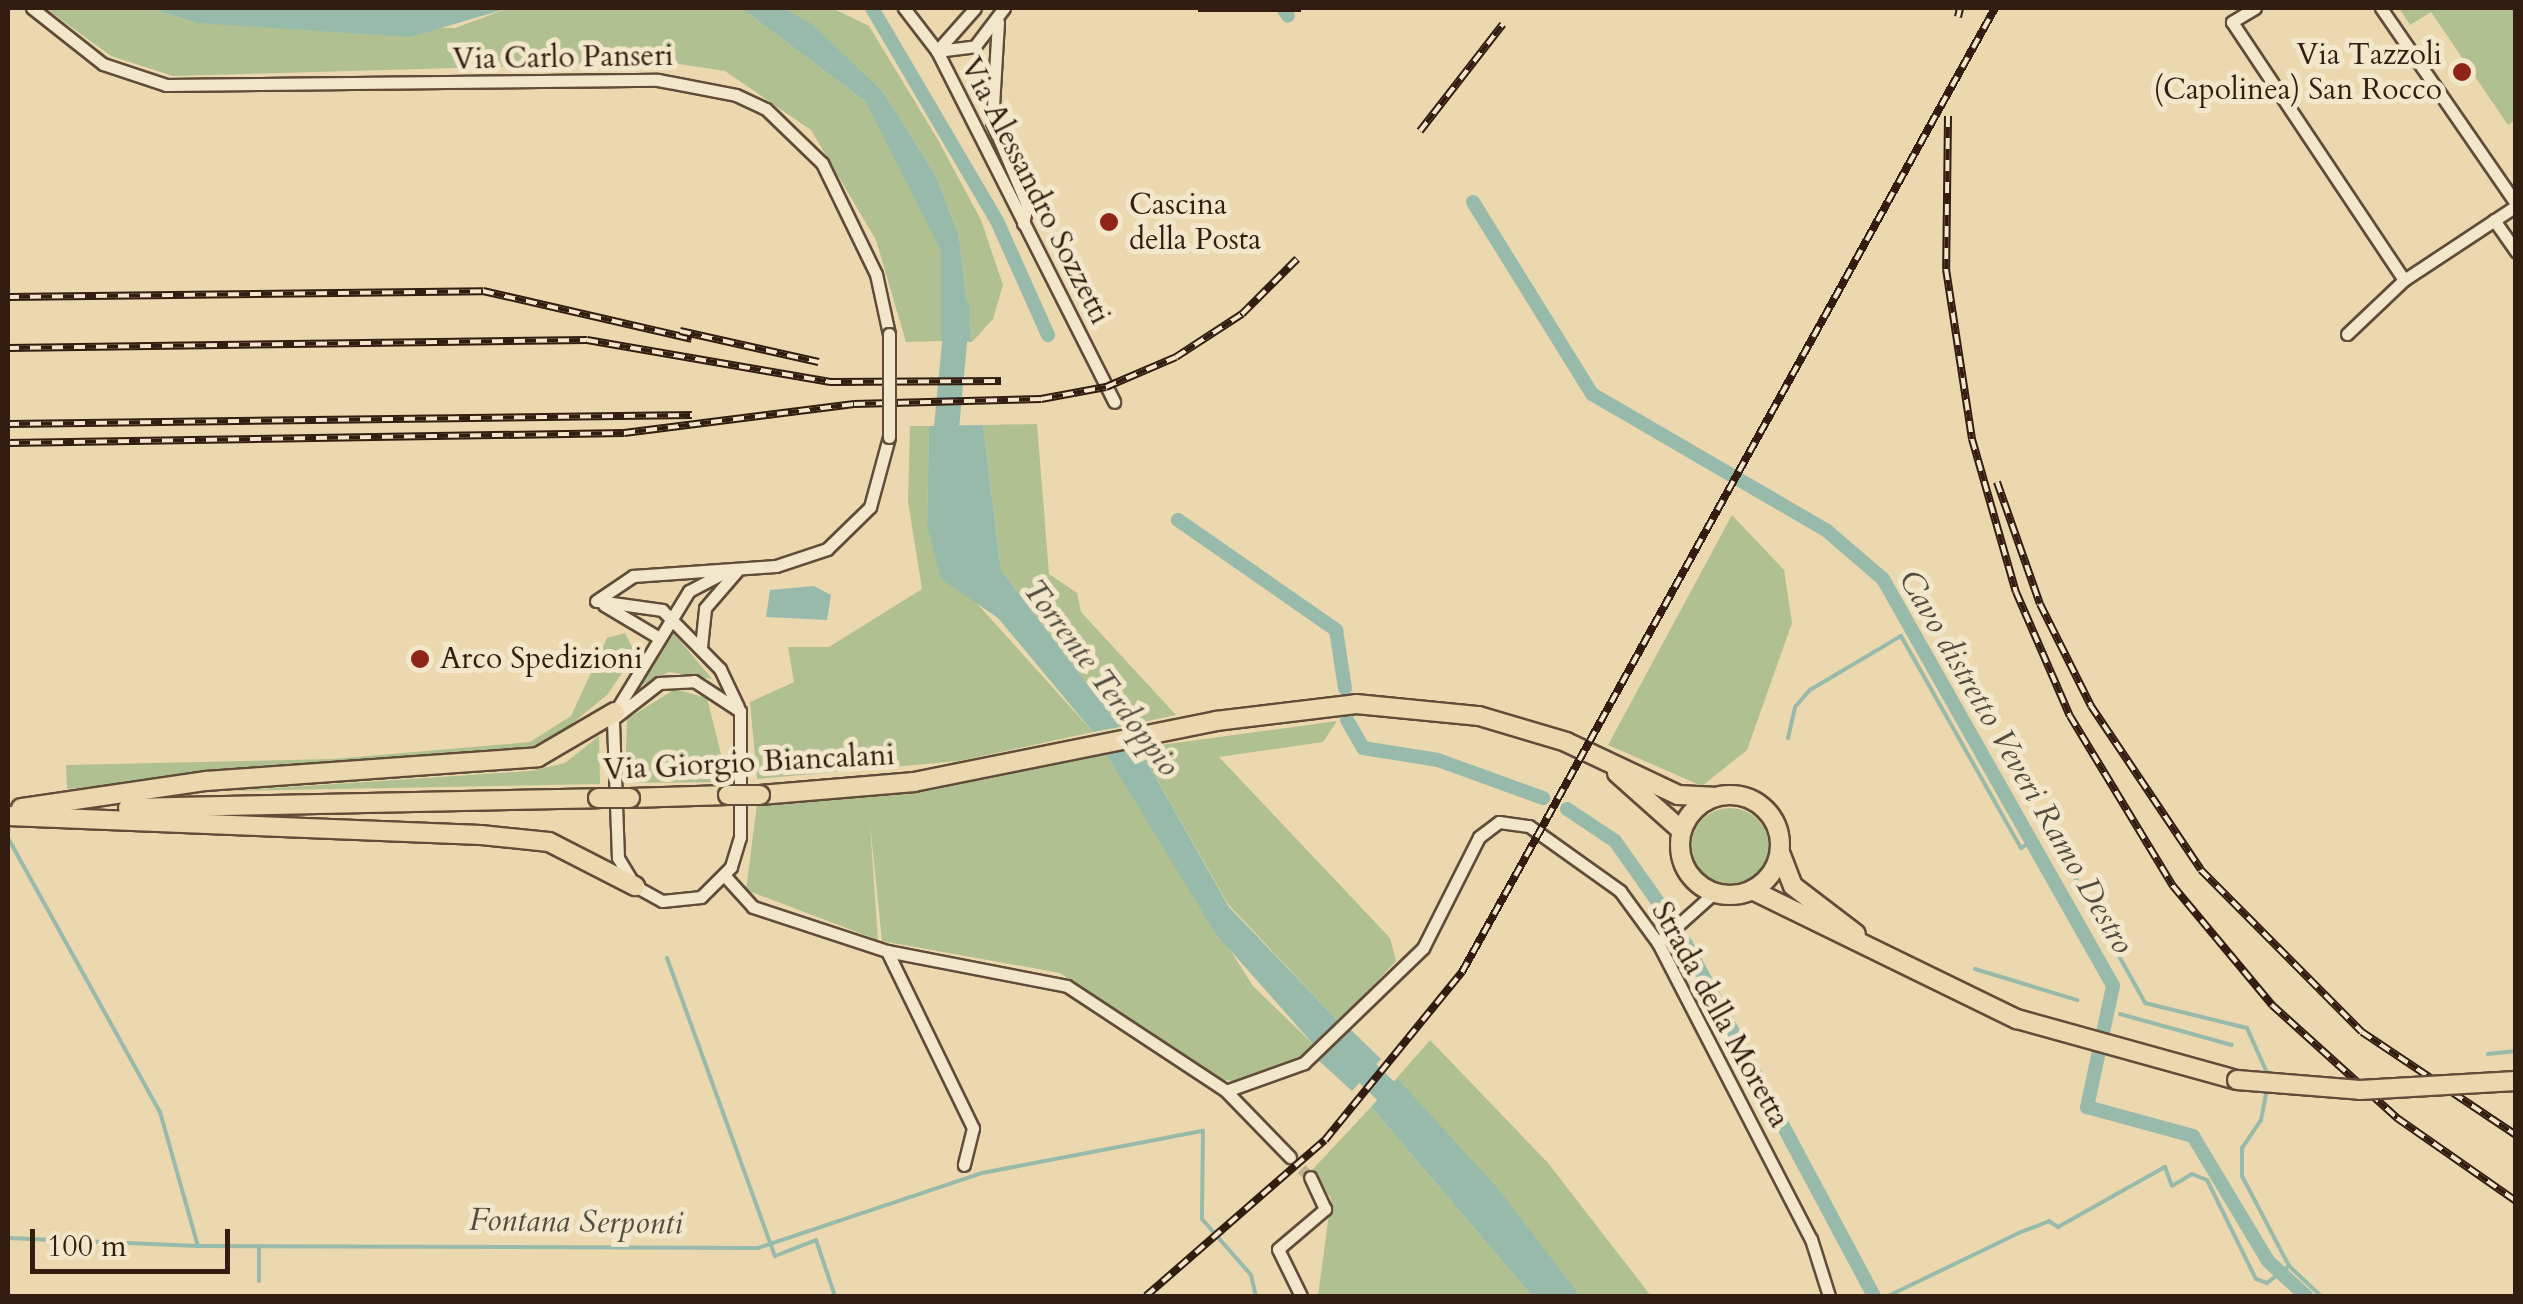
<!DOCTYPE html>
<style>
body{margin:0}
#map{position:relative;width:2523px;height:1304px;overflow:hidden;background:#ebd8af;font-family:Cardo,serif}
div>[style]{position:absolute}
.green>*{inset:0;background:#b1c090}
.round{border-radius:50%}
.water>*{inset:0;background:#98baaa}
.stream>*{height:4px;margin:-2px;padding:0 2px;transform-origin:2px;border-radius:2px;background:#98baaa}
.canal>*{height:14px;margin:-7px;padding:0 7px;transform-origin:7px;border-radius:7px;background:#98baaa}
.river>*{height:25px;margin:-12.5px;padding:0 12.5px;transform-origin:12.5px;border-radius:12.5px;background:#98baaa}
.street-tunnel>*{height:11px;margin-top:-5.5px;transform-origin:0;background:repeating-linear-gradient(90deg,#c6b38f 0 11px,transparent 0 16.5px)}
.roads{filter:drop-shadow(2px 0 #604c38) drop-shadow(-2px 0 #604c38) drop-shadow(0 2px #604c38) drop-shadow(0 -2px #604c38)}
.street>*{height:11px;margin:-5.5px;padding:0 5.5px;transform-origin:5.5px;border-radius:5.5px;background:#f2e6cb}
.primary>*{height:18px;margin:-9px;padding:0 9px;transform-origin:9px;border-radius:9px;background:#ebd8af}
.primary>.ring{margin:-9px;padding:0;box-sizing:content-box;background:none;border:18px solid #ebd8af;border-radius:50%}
.rail>*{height:8px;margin-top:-4px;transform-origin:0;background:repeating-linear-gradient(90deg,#f2e6cb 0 11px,#321d10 0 22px);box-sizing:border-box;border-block:2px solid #321d10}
.bridges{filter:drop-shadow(2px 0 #604c38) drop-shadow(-2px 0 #604c38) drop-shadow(0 2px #604c38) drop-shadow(0 -2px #604c38)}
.street-bridge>*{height:11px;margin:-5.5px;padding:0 5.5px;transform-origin:5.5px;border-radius:5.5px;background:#f2e6cb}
.primary-bridge>*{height:18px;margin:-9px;padding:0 9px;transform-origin:9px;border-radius:9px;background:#ebd8af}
.dots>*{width:28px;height:28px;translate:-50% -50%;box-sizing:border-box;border:5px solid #f2e6cb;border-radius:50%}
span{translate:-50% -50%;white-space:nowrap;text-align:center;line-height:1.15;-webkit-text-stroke:10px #f2e6cb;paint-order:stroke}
.poi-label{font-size:30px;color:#321d10}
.right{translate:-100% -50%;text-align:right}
.left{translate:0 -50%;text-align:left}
.street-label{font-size:30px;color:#321d10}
.water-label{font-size:32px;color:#514c3e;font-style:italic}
.frame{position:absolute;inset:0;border:10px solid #321d10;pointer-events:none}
.scale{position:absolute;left:30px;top:1229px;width:200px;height:45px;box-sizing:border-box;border:5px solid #321d10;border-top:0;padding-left:12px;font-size:30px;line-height:35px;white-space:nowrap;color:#321d10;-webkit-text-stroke:8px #f2e6cb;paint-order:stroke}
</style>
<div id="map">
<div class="green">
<div style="clip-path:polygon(45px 8px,149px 8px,197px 23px,455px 28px,509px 8px,741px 8px,866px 102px,899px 153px,941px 251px,941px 341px,906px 342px,876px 240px,811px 130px,725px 71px,666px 62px,173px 76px,111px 56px)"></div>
<div style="clip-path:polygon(782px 8px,832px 8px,869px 26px,937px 138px,981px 220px,1003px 285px,993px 319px,972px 342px,959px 236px,936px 176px,884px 93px)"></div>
<div style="clip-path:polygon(2399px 8px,2515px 8px,2515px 120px,2508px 125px,2431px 12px,2410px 25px)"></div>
<div style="clip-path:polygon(1037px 424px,1049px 574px,1077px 593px,1081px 612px,1176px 715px,1120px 727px,1001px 570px,983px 425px)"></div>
<div style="clip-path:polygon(910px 426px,929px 426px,927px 525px,973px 599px,1093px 732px,959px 761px,757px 779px,750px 702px,794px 682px,788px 647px,829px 647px,922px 589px,908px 501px)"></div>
<div style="clip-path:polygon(1732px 515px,1784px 570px,1792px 623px,1747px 750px,1702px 786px,1608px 745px)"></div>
<div style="clip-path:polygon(671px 630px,712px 679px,669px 672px,638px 687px)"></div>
<div style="clip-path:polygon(625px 633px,635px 653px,608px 694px,544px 747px,67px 789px,66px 765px,333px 759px,530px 742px,571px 716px,607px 638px)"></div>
<div style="clip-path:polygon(675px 689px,707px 698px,728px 782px,625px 783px,627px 719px)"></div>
<div style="clip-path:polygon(1337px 721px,1323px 742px,1219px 757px,1390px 938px,1396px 961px,1339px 1022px,1228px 904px,1139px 748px)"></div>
<div style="clip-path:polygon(599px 736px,600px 784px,231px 791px,530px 771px,565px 763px)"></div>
<div style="clip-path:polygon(1106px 754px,1253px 986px,1314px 1045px,1300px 1059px,1242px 1083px,1220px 1079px,1060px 973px,882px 941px,870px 824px,878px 940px,746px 890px,757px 804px,919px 791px)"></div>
<div class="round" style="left:1691px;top:808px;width:78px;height:78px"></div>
<div style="clip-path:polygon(1430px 1040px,1548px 1163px,1651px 1296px,1580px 1296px,1397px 1078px)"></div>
<div style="clip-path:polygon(1371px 1107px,1532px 1296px,1318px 1296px,1331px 1199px,1312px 1170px)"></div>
</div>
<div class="water">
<div style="clip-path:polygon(149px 8px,509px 8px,410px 37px,197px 23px)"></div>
<div style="clip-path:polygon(741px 8px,782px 8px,812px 24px,884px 93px,936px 176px,959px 236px,972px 342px,941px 341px,941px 251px,866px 102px)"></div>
<div style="clip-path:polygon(983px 425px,1001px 570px,1120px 727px,1093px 732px,998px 618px,941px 579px,927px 525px,929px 426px)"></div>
<div style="clip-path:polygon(814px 586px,831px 595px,827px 620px,766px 617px,770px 590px)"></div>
<div style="clip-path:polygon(1139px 748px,1229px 907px,1339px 1022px,1314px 1045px,1216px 934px,1106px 754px)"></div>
<div style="clip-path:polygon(1350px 1029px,1381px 1059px,1352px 1091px,1318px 1060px)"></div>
<div style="clip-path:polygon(1397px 1078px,1500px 1191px,1580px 1296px,1532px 1296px,1371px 1107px)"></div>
</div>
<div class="stream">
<div style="left:1788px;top:738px;width:32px;rotate:-77deg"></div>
<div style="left:1795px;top:707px;width:23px;rotate:-49deg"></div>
<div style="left:1810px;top:690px;width:106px;rotate:-30.7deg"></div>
<div style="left:1901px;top:636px;width:244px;rotate:60.5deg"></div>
<div style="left:2021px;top:848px;width:7px;rotate:-34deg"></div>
<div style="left:2050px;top:832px;width:196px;rotate:60.9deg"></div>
<div style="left:2145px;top:1003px;width:105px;rotate:13.8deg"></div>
<div style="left:2247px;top:1028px;width:51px;rotate:65.9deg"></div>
<div style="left:8px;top:838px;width:313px;rotate:61deg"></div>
<div style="left:160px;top:1112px;width:139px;rotate:74.2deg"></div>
<div style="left:198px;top:1246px;width:560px;rotate:0.2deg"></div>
<div style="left:758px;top:1248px;width:236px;rotate:-18.5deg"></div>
<div style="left:982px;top:1173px;width:225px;rotate:-10.8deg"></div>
<div style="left:1203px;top:1131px;width:88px;rotate:90.7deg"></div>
<div style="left:1202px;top:1219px;width:74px;rotate:48.8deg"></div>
<div style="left:1251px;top:1275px;width:22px;rotate:77deg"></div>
<div style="left:667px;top:958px;width:317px;rotate:70.1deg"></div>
<div style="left:775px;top:1256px;width:44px;rotate:-21.3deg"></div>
<div style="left:816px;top:1240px;width:59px;rotate:71.3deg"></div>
<div style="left:1975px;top:969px;width:107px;rotate:16.9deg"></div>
<div style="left:2120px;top:1014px;width:116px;rotate:15.5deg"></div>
<div style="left:2488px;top:1054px;width:28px;rotate:-6deg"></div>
<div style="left:2267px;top:1089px;width:32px;rotate:101deg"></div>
<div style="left:2261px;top:1120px;width:34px;rotate:124deg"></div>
<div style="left:2242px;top:1148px;width:28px;rotate:90deg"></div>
<div style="left:2242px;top:1176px;width:102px;rotate:62.4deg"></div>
<div style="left:2289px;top:1266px;width:44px;rotate:43.2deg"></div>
<div style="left:8px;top:1238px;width:190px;rotate:2.4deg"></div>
<div style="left:259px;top:1281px;width:35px;rotate:-90deg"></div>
<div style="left:1888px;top:1296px;width:148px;rotate:-25.7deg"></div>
<div style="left:2021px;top:1232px;width:30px;rotate:-21deg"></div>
<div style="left:2049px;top:1221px;width:11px;rotate:34deg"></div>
<div style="left:2058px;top:1227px;width:123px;rotate:-29.3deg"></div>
<div style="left:2165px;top:1167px;width:20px;rotate:70deg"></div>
<div style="left:2172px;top:1186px;width:23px;rotate:-31deg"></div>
<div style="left:2192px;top:1174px;width:16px;rotate:22deg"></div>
<div style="left:2207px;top:1180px;width:110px;rotate:63.7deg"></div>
<div style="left:2256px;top:1279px;width:12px;rotate:20deg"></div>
<div style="left:2267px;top:1283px;width:28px;rotate:-38deg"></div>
</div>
<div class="canal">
<div style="left:872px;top:8px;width:247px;rotate:59.6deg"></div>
<div style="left:997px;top:221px;width:125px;rotate:65.9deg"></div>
<div style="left:1283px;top:8px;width:9px;rotate:58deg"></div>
<div style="left:1473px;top:202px;width:226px;rotate:58.2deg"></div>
<div style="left:1592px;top:394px;width:271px;rotate:30.2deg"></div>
<div style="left:1826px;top:530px;width:75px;rotate:40.7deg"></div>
<div style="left:1883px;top:579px;width:467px;rotate:60.5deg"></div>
<div style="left:2113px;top:986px;width:124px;rotate:102.1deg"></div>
<div style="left:2087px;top:1107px;width:110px;rotate:15.3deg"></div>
<div style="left:2193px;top:1136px;width:146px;rotate:59deg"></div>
<div style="left:2268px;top:1261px;width:52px;rotate:42.6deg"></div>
<div style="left:1178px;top:520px;width:193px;rotate:34.8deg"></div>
<div style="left:1336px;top:630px;width:59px;rotate:81.2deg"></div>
<div style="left:1347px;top:720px;width:32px;rotate:60deg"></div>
<div style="left:1363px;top:748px;width:76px;rotate:9.1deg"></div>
<div style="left:1438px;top:760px;width:112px;rotate:19.9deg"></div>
<div style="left:1567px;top:809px;width:58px;rotate:33.7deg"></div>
<div style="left:1615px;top:841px;width:95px;rotate:54.8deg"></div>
<div style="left:1686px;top:944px;width:399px;rotate:61.9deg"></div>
</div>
<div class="river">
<div style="left:943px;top:459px;width:150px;rotate:-84.6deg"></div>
<div style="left:1344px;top:1050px;width:90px;rotate:44.5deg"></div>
</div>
<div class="street-tunnel">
<div style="left:1290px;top:1157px;width:28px;rotate:45deg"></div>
</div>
<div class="roads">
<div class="street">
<div style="left:32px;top:8px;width:90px;rotate:38.3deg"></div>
<div style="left:103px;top:64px;width:66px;rotate:18.4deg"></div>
<div style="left:166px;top:85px;width:492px;rotate:-0.6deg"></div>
<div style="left:658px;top:80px;width:79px;rotate:10.9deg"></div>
<div style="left:736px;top:95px;width:33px;rotate:25deg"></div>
<div style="left:766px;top:109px;width:78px;rotate:44deg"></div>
<div style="left:822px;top:163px;width:123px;rotate:64.1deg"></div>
<div style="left:876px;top:274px;width:61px;rotate:77.8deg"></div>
<div style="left:904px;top:8px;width:54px;rotate:52.5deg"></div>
<div style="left:937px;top:51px;width:393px;rotate:63.2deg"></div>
<div style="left:2255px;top:8px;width:27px;rotate:149deg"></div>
<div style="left:2232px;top:22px;width:310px;rotate:56.3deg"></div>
<div style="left:2381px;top:8px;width:238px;rotate:55.4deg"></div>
<div style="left:998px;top:22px;width:100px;rotate:93.4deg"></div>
<div style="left:992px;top:122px;width:90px;rotate:67.1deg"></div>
<div style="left:1027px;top:205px;width:19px;rotate:102deg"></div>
<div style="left:937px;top:51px;width:38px;rotate:-7deg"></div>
<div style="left:975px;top:46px;width:48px;rotate:-52.7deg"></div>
<div style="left:937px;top:51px;width:57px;rotate:-48.5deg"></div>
<div style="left:2494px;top:220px;width:39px;rotate:55deg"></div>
<div style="left:2347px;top:334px;width:79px;rotate:-43.5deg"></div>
<div style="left:2404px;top:280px;width:134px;rotate:-33.5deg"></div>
<div style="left:596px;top:601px;width:45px;rotate:-34deg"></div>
<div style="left:633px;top:576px;width:143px;rotate:-4deg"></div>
<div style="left:776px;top:566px;width:54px;rotate:-18.4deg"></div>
<div style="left:827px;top:549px;width:60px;rotate:-44.3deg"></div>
<div style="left:870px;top:507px;width:73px;rotate:-74.8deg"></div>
<div style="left:598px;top:601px;width:65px;rotate:8deg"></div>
<div style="left:662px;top:610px;width:83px;rotate:45.5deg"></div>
<div style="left:720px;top:669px;width:42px;rotate:64.7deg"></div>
<div style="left:604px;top:605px;width:61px;rotate:30.8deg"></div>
<div style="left:701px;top:647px;width:39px;rotate:-84deg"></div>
<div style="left:705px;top:608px;width:48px;rotate:-49.3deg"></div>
<div style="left:694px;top:681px;width:55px;rotate:33.1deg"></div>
<div style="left:740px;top:711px;width:126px;rotate:90deg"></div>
<div style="left:740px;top:837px;width:31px;rotate:107deg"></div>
<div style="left:731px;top:867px;width:42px;rotate:135deg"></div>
<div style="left:701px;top:897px;width:39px;rotate:174deg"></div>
<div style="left:662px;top:901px;width:31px;rotate:-151deg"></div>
<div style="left:635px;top:886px;width:33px;rotate:-121deg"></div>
<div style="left:618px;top:858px;width:139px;rotate:-92.1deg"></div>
<div style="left:613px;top:719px;width:58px;rotate:-38deg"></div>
<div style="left:659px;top:683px;width:35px;rotate:-3deg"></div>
<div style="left:615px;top:712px;width:142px;rotate:-58.6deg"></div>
<div style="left:689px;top:591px;width:41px;rotate:-27.8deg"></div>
<div style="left:724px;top:875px;width:43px;rotate:47.8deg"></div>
<div style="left:753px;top:907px;width:141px;rotate:18.2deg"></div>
<div style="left:887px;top:951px;width:183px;rotate:11deg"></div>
<div style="left:1067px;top:986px;width:191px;rotate:33.4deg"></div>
<div style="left:1226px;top:1091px;width:83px;rotate:-19.7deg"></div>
<div style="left:1304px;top:1063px;width:165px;rotate:-44deg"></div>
<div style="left:1423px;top:948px;width:124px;rotate:-63.2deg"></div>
<div style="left:1479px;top:837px;width:25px;rotate:-37deg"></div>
<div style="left:1499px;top:822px;width:30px;rotate:8deg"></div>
<div style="left:1529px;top:826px;width:112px;rotate:35.5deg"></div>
<div style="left:1620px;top:891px;width:64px;rotate:53.8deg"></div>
<div style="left:1658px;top:943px;width:333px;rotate:62.7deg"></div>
<div style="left:1811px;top:1239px;width:60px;rotate:72.5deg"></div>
<div style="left:1658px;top:943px;width:75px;rotate:-41.8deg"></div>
<div style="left:887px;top:951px;width:197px;rotate:64.1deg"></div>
<div style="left:973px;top:1128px;width:38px;rotate:104deg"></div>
<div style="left:1226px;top:1091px;width:92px;rotate:45.9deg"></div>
<div style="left:1301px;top:1296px;width:52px;rotate:-116.1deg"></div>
<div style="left:1278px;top:1249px;width:62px;rotate:-40.4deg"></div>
<div style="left:1325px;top:1209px;width:35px;rotate:-115deg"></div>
</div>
<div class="primary">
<div style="left:1617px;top:773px;width:86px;rotate:41.7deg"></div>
<div class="ring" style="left:1680px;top:795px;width:82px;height:82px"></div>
<div style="left:760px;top:795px;width:155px;rotate:-4.8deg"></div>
<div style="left:914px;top:782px;width:308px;rotate:-11.4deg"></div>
<div style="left:1216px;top:721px;width:141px;rotate:-6.9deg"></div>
<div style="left:1356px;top:704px;width:124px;rotate:5.6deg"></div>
<div style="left:1479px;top:716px;width:91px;rotate:16.6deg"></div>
<div style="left:1566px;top:742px;width:124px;rotate:25.3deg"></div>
<div style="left:1678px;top:795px;width:35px;rotate:3deg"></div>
<div style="left:630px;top:798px;width:98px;rotate:-1.8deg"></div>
<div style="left:21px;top:808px;width:187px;rotate:-8.3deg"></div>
<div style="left:206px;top:781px;width:333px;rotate:-4.1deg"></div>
<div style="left:538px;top:757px;width:89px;rotate:-30.3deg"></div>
<div style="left:128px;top:808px;width:470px;rotate:-1.2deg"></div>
<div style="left:8px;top:816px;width:473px;rotate:2.3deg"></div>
<div style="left:481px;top:835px;width:68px;rotate:5.9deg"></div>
<div style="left:549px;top:842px;width:97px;rotate:27.1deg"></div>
<div style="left:1781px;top:855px;width:33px;rotate:69deg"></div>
<div style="left:1793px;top:886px;width:79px;rotate:37.3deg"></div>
<div style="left:1752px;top:890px;width:295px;rotate:26deg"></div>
<div style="left:2017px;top:1019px;width:228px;rotate:15.5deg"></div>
</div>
</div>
<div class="rail">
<div style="left:1198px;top:8px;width:103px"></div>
<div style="left:1958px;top:17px;width:9px;rotate:-77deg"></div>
<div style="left:1948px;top:116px;width:153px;rotate:90.7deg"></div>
<div style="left:1946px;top:269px;width:172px;rotate:81.3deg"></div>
<div style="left:1972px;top:439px;width:159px;rotate:74deg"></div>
<div style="left:2016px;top:592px;width:135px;rotate:66.5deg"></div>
<div style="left:2070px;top:716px;width:199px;rotate:58.8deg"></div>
<div style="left:2173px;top:886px;width:155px;rotate:50.2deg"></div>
<div style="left:2272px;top:1005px;width:169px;rotate:42.1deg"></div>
<div style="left:2397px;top:1118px;width:145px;rotate:34.9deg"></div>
<div style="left:1420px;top:131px;width:135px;rotate:-52.2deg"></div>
<div style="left:8px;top:297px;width:475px;rotate:-0.7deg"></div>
<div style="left:483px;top:291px;width:214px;rotate:12.9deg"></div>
<div style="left:680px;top:331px;width:142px;rotate:12.6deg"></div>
<div style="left:8px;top:348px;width:579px;rotate:-0.79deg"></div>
<div style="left:587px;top:340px;width:247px;rotate:9.8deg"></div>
<div style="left:830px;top:382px;width:171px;rotate:-0.3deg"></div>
<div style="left:8px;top:424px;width:684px;rotate:-0.75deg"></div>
<div style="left:8px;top:443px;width:616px;rotate:-0.93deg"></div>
<div style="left:624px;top:433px;width:232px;rotate:-7.2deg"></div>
<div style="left:854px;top:404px;width:187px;rotate:-1.5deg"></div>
<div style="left:1041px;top:399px;width:66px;rotate:-10.5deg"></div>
<div style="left:1106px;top:387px;width:76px;rotate:-23.2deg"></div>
<div style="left:1176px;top:357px;width:79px;rotate:-33.1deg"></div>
<div style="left:1242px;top:314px;width:78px;rotate:-45deg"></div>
<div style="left:1997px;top:482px;width:129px;rotate:70.6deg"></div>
<div style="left:2040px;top:604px;width:114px;rotate:63.4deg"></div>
<div style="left:2091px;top:706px;width:197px;rotate:56.1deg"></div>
<div style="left:2201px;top:870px;width:228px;rotate:45.2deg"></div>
<div style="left:2362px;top:1032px;width:185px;rotate:33.8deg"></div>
<div style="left:1146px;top:1296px;width:237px;rotate:-41.1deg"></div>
<div style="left:1325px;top:1140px;width:217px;rotate:-50.8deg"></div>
<div style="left:1462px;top:972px;width:1102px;rotate:-61.06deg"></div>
</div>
<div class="bridges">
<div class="street-bridge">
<div style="left:889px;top:334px;width:103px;rotate:90deg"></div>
</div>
<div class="primary-bridge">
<div style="left:728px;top:795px;width:32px"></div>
<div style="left:598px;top:798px;width:32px"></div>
<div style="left:2237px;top:1080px;width:123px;rotate:4.6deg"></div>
<div style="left:2360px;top:1090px;width:156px;rotate:-3.3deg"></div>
</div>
</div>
<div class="dots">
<div style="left:2462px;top:72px;background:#8f2418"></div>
<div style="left:1109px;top:222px;background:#8f2418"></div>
<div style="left:420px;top:659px;background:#8f2418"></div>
</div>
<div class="poi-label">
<span class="right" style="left:2442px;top:72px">Via Tazzoli<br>(Capolinea) San Rocco</span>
<span class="left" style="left:1129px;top:222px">Cascina<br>della Posta</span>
<span class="left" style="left:440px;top:659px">Arco Spedizioni</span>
</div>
<div class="street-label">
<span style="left:563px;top:58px;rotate:-1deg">Via Carlo Panseri</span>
<span style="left:1035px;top:191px;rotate:63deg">Via Alessandro Sozzetti</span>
<span style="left:749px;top:763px;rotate:-3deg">Via Giorgio Biancalani</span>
<span style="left:1720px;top:1015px;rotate:61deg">Strada della Moretta</span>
</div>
<div class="water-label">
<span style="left:1101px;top:678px;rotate:53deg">Torrente Terdoppio</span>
<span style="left:2016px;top:762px;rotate:60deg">Cavo distretto Veveri Ramo Destro</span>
<span style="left:576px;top:1222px;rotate:1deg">Fontana Serponti</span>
</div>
<div class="frame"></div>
<div class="scale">100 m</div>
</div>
